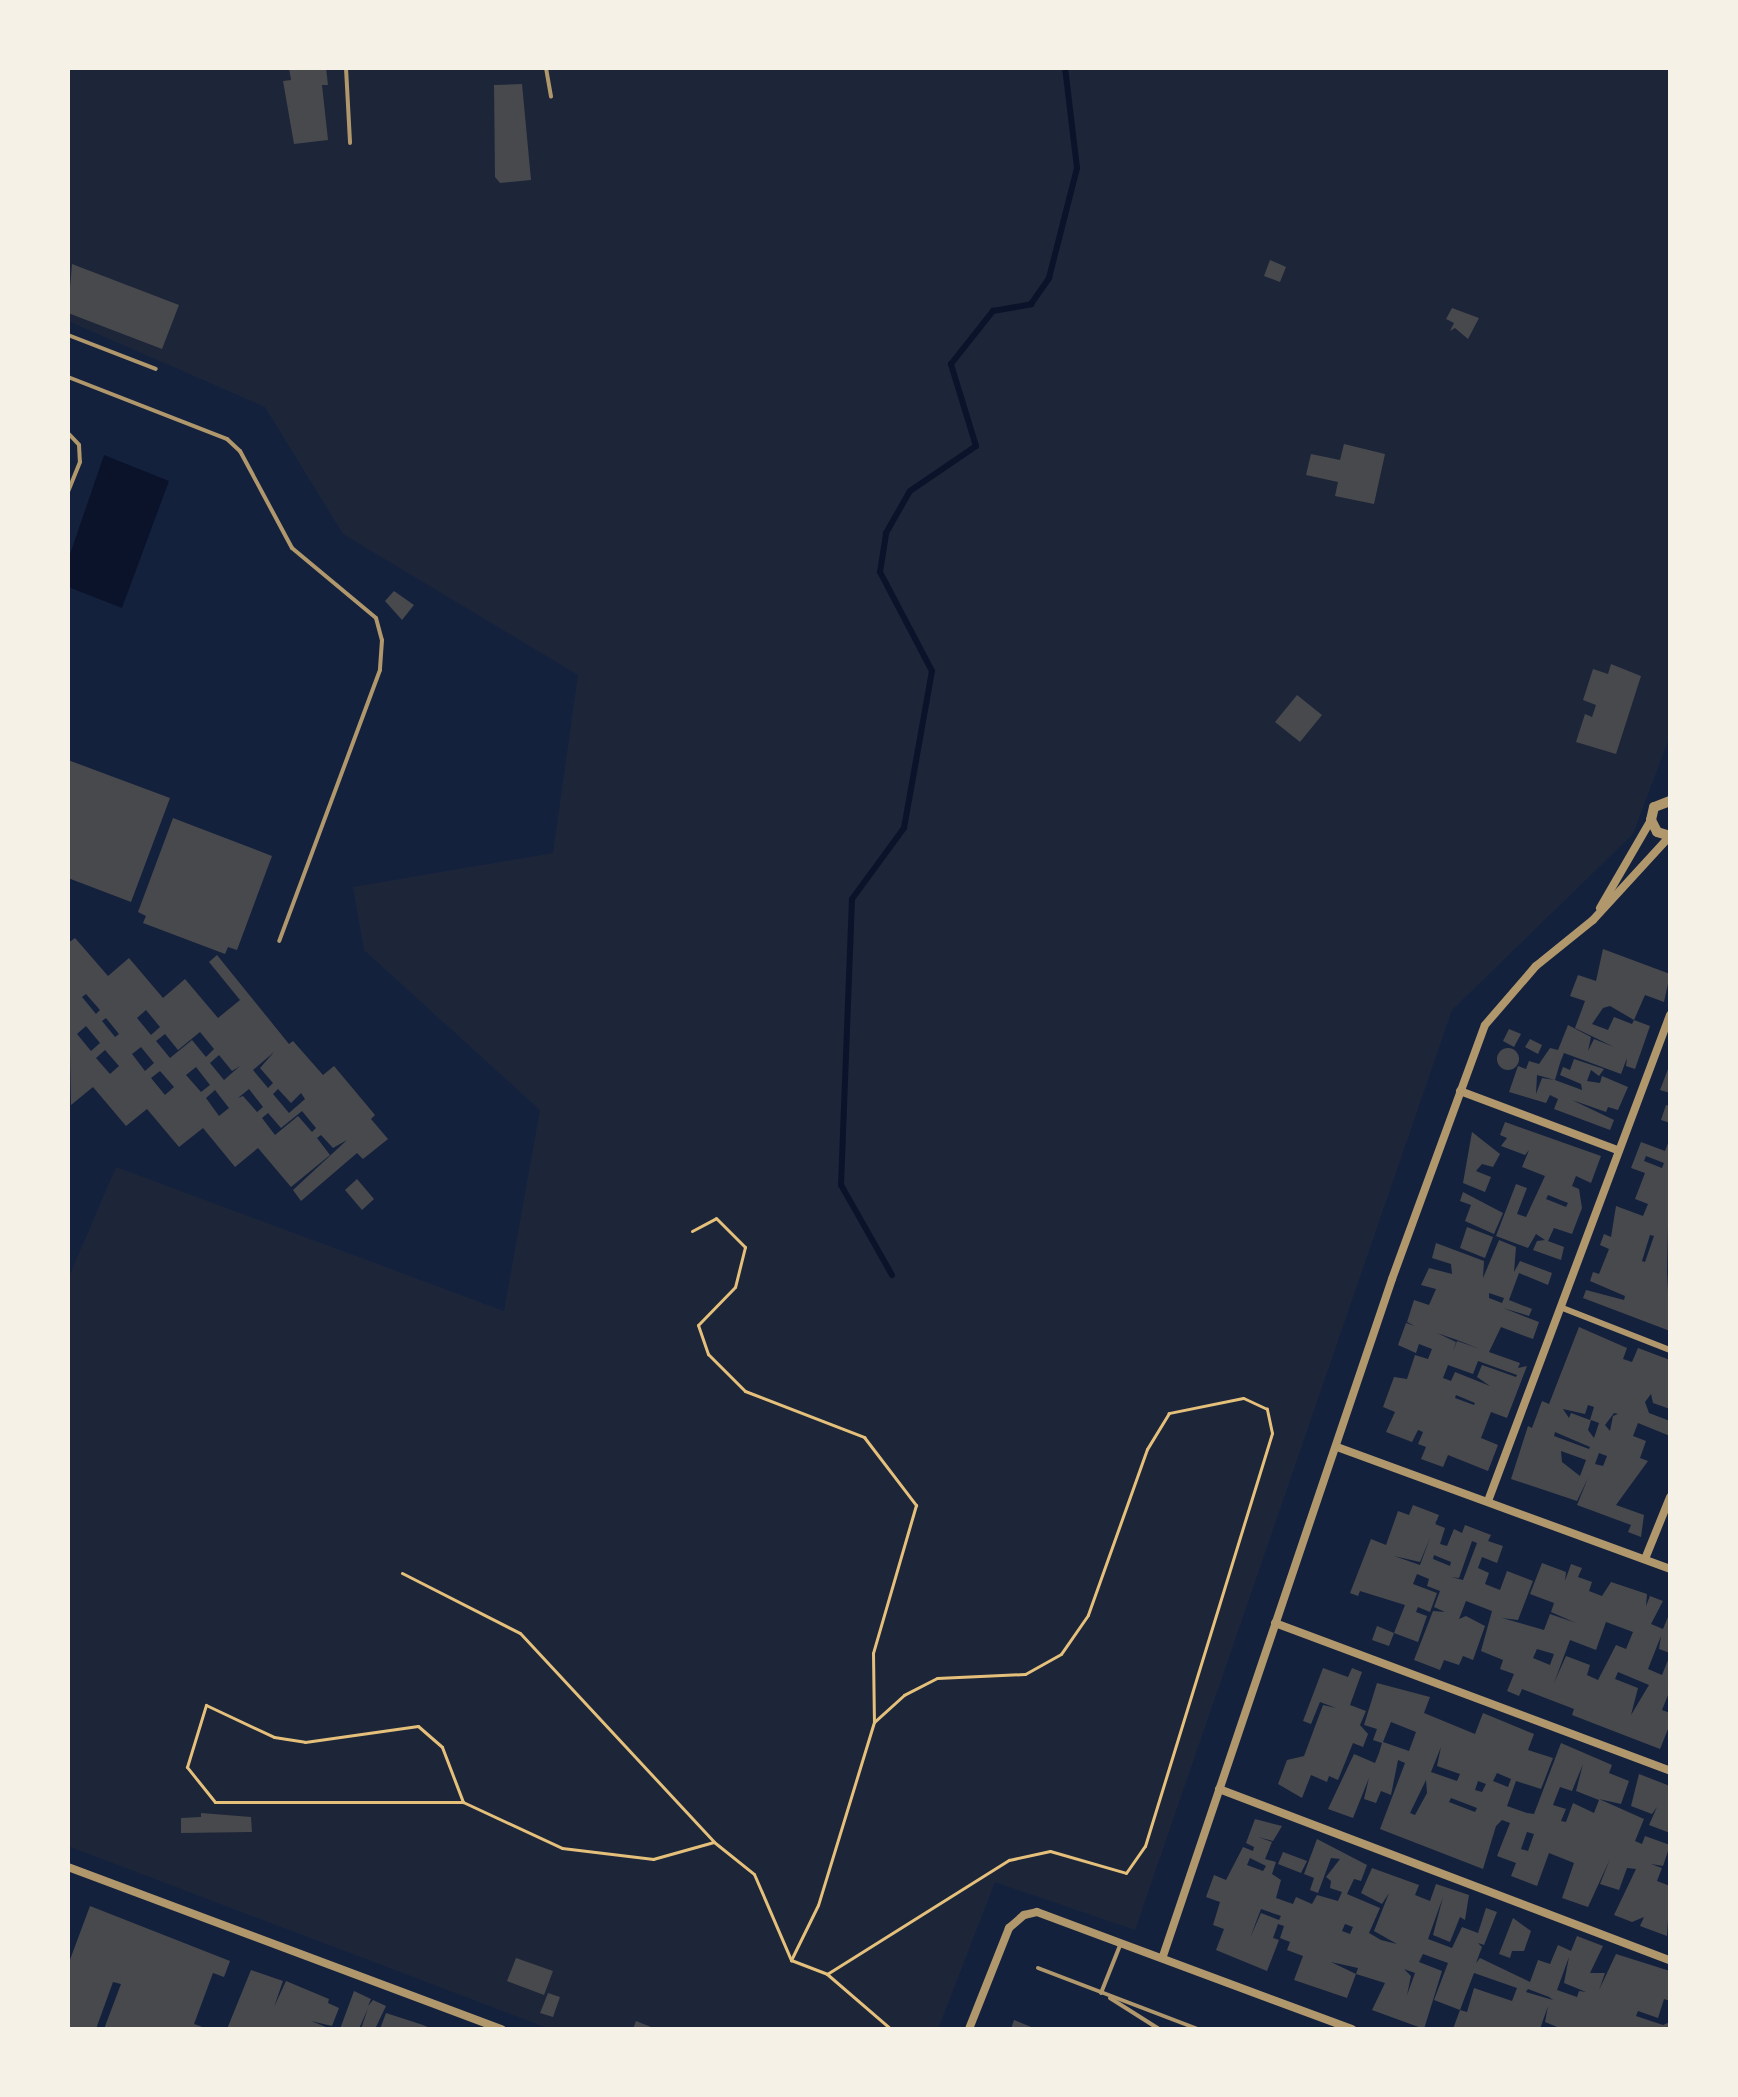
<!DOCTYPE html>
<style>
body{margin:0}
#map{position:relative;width:1738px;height:2097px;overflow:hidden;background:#14213d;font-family:"Sofia Sans Condensed",sans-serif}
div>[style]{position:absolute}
.green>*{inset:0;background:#1d2539}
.water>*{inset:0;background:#0b132b}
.stream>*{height:6px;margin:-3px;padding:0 3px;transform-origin:3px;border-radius:3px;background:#0b132b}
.building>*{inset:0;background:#48494c}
.round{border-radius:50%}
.path>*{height:3px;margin:-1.5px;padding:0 1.5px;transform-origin:1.5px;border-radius:1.5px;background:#e5c07b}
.service>*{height:4px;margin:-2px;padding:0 2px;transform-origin:2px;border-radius:2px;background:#b1986c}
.pedestrian>*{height:6px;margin:-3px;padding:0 3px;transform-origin:3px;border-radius:3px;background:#b1986c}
.minor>*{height:8px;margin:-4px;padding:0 4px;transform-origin:4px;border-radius:4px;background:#b1986c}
.tertiary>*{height:10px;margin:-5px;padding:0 5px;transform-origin:5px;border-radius:5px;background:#b1986c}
span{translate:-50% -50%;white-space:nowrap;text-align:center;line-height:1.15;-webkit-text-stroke:8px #f6f1e7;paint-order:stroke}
.frame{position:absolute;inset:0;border:70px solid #f6f1e7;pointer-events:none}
</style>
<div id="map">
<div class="green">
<div style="clip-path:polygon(68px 68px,1670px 68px,1670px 736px,1633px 834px,1452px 1010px,1135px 1930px,995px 1882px,938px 2029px,550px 2029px,68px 1846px,68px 1279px,116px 1167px,504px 1311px,540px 1110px,364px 950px,353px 887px,553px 853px,578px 675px,343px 534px,265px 407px,68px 321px)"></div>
</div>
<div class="water">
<div style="clip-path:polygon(104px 455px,169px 481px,122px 608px,68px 587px,68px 560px)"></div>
</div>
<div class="stream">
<div style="left:892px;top:1275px;width:103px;rotate:-119.5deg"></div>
<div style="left:841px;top:1185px;width:286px;rotate:-87.8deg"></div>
<div style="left:852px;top:899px;width:88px;rotate:-53.8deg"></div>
<div style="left:904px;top:828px;width:159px;rotate:-79.9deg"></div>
<div style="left:932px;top:671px;width:112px;rotate:-117.7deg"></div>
<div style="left:880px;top:572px;width:39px;rotate:-81deg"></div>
<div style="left:886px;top:533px;width:48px;rotate:-60.3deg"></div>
<div style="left:910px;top:491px;width:80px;rotate:-34.3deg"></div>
<div style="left:976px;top:446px;width:86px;rotate:-107deg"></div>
<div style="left:951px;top:364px;width:68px;rotate:-51.6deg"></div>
<div style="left:993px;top:311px;width:39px;rotate:-10deg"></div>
<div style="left:1031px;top:304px;width:32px;rotate:-55deg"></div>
<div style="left:1049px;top:278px;width:114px;rotate:-75.7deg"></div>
<div style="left:1077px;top:168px;width:101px;rotate:-96.8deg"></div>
</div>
<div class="building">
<div style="clip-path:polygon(289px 68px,326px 68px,328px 85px,322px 85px,328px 140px,294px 144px,283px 81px,291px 80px)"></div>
<div style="clip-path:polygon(522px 84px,531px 180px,500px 183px,495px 177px,494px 85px)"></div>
<div style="clip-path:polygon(1270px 260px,1286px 267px,1280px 282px,1264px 276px)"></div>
<div style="clip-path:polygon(72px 264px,179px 305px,162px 349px,68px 313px)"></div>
<div style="clip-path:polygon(1452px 308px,1479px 318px,1468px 339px,1455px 328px,1450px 331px,1454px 323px,1446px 319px)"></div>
<div style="clip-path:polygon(1344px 444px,1385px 454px,1374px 504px,1335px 496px,1338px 482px,1306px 475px,1311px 454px,1340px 460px)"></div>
<div style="clip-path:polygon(394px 591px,414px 605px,402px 620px,385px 601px)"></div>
<div style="clip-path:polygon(1611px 664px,1641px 676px,1616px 754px,1576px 742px,1585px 714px,1592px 717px,1596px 705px,1583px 700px,1593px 669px,1608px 674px)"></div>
<div style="clip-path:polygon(1297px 695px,1322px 715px,1300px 742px,1275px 722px)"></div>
<div style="clip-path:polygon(68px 760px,170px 798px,131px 902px,68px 878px)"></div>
<div style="clip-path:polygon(173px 818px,272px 856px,237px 950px,228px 947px,225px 954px,143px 923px,146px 916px,138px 912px)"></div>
<div style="clip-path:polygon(evenodd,75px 938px,108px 976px,129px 958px,163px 998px,185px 979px,218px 1018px,240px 1000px,209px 962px,217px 955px,289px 1044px,293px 1041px,323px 1075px,334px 1066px,375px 1115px,371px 1119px,388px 1139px,363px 1159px,357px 1153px,301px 1201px,293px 1190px,347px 1140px,333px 1148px,321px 1135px,317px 1138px,330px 1155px,291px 1187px,258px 1148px,235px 1167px,203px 1128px,179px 1147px,147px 1109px,126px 1126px,93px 1087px,71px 1105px,68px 943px,75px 938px,86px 994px,100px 1010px,96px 1014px,82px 997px,86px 994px,75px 938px,146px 1010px,160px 1027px,151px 1035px,137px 1018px,146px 1010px,75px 938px,106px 1018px,119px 1034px,115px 1037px,102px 1021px,106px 1018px,75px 938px,86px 1026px,100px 1043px,91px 1051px,77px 1034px,86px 1026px,75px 938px,200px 1032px,214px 1049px,206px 1057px,192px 1040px,170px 1058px,156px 1041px,165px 1034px,178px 1050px,200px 1032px,75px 938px,141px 1047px,154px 1063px,145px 1071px,132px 1054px,141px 1047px,75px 938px,105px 1050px,119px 1066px,110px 1074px,96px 1058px,105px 1050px,75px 938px,274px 1052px,260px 1068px,273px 1083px,268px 1088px,253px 1070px,274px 1052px,75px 938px,219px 1055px,232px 1071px,240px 1066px,224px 1080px,210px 1063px,219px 1055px,75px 938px,196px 1067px,210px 1085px,201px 1092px,186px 1075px,196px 1067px,75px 938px,160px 1071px,174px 1087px,165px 1095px,151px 1078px,160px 1071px,75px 938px,249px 1089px,263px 1107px,257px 1112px,243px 1096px,238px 1098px,249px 1089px,75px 938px,278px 1089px,291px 1103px,301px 1093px,305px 1099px,289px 1113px,273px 1094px,278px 1089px,75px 938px,215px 1090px,229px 1108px,219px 1116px,206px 1098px,215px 1090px,75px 938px,302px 1111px,316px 1128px,312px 1132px,298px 1116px,275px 1135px,262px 1118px,268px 1113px,281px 1128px,302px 1111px)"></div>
<div style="clip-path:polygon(evenodd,1603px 949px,1670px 974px,1664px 1002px,1645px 995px,1634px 1020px,1650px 1026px,1635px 1069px,1626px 1066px,1627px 1058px,1621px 1074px,1564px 1053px,1560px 1063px,1555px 1080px,1582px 1090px,1581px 1084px,1560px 1075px,1563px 1067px,1570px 1070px,1574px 1059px,1604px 1069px,1599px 1076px,1591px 1070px,1587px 1081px,1600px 1083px,1602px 1076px,1628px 1087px,1618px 1110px,1608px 1107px,1606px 1112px,1572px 1100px,1614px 1120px,1610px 1130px,1554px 1109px,1558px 1099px,1550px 1095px,1546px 1103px,1509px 1092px,1518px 1066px,1526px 1069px,1529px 1061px,1539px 1064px,1550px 1048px,1558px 1050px,1568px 1025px,1591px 1037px,1588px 1051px,1594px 1039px,1614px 1047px,1575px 1028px,1585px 1001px,1570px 996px,1578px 975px,1596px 981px,1603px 949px,1610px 1006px,1634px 1020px,1632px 1024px,1614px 1017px,1608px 1030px,1592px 1024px,1603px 1008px,1610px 1006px,1603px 949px,1537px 1075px,1555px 1080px,1542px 1078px,1536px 1094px,1537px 1075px)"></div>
<div style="clip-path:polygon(1509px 1029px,1521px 1034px,1514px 1047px,1503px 1041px)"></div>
<div style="clip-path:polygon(1530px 1039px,1542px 1045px,1538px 1054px,1525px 1047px)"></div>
<div class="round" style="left:1497px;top:1048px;width:22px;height:22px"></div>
<div style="clip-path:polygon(1670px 1064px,1670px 1093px,1660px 1090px)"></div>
<div style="clip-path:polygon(1666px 1105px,1670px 1106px,1670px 1123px,1661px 1120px)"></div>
<div style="clip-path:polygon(evenodd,1505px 1122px,1601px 1156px,1591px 1183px,1576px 1176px,1572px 1186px,1579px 1189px,1582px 1208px,1572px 1234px,1554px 1228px,1548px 1241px,1564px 1247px,1561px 1260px,1533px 1250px,1537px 1241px,1545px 1240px,1536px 1234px,1528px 1248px,1496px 1236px,1516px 1184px,1527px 1188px,1517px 1214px,1526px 1217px,1545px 1176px,1522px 1167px,1529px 1150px,1525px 1155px,1501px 1146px,1507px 1138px,1500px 1135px,1505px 1122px,1548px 1195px,1568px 1203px,1566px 1207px,1546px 1199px,1548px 1195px)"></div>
<div style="clip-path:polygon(1472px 1132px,1500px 1154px,1493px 1167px,1482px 1164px,1476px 1171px,1491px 1177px,1485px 1192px,1463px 1183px)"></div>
<div style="clip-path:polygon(evenodd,1670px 1138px,1667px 1271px,1670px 1331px,1583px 1298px,1586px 1290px,1624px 1300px,1625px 1296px,1590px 1281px,1593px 1272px,1599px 1274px,1609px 1249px,1600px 1245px,1604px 1234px,1611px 1237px,1616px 1206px,1643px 1216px,1648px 1204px,1635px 1199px,1645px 1173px,1631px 1168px,1641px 1142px,1665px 1151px,1670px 1138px,1646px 1156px,1664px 1163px,1662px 1168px,1644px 1161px,1646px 1156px,1670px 1138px,1650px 1235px,1654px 1236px,1645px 1262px,1642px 1261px,1650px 1235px)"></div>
<div style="clip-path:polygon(357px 1179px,374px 1199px,362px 1210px,345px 1190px)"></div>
<div style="clip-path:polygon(1463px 1192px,1503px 1213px,1494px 1234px,1465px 1221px,1471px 1205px,1460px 1201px)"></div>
<div style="clip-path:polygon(1467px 1227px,1493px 1237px,1485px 1258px,1460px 1248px)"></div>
<div style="clip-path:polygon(evenodd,1499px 1240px,1516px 1247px,1514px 1272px,1520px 1261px,1552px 1273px,1548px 1285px,1519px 1273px,1509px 1300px,1532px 1309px,1529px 1316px,1503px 1308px,1539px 1322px,1533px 1339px,1501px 1327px,1489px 1352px,1520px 1363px,1518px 1368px,1527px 1366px,1507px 1418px,1491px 1412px,1481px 1438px,1498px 1445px,1488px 1471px,1448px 1455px,1443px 1467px,1421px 1459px,1426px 1447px,1418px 1444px,1423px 1432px,1418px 1430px,1412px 1442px,1386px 1432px,1395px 1412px,1383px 1407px,1394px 1377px,1407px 1379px,1415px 1355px,1428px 1359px,1432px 1349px,1419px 1344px,1416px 1353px,1398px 1345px,1406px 1323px,1415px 1326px,1407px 1322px,1414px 1300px,1429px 1305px,1436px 1289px,1421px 1285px,1429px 1268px,1452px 1274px,1451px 1264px,1432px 1258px,1436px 1243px,1484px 1261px,1483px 1278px,1499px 1240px,1489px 1293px,1504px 1298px,1502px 1303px,1489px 1298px,1489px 1293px,1499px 1240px,1437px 1333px,1457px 1340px,1480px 1349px,1457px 1341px,1453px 1351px,1456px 1342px,1437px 1333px,1499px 1240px,1478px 1361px,1517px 1375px,1516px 1377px,1482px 1365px,1477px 1377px,1490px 1386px,1455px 1372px,1451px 1381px,1443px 1378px,1448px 1365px,1473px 1374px,1478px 1361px,1499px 1240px,1456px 1395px,1475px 1403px,1474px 1405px,1455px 1398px,1456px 1395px)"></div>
<div style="clip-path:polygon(evenodd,1579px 1327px,1627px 1348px,1623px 1359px,1632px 1362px,1638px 1348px,1670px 1360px,1670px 1409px,1653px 1403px,1651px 1394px,1645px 1402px,1649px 1413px,1670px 1421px,1670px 1436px,1638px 1423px,1633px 1436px,1646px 1441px,1640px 1458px,1648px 1461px,1616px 1505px,1644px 1515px,1641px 1537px,1628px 1532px,1631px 1525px,1577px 1505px,1588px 1478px,1577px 1501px,1511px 1479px,1528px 1426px,1532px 1428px,1542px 1401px,1549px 1404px,1579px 1327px,1588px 1405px,1594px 1407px,1590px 1420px,1571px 1413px,1569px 1418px,1563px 1409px,1585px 1414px,1588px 1405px,1579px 1327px,1614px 1413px,1618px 1414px,1613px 1416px,1610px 1431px,1605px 1425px,1614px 1413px,1579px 1327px,1591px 1420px,1599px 1423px,1594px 1438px,1588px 1430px,1591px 1420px,1579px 1327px,1555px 1432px,1590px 1447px,1589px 1449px,1554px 1436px,1555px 1432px,1579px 1327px,1561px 1451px,1586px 1460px,1580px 1476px,1562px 1462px,1561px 1451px,1579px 1327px,1599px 1453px,1607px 1456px,1603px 1466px,1595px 1464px,1599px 1453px)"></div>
<div style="clip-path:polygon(evenodd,1413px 1505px,1439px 1515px,1435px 1524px,1445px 1528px,1440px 1544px,1447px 1546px,1454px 1529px,1462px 1533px,1465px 1525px,1491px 1535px,1488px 1541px,1503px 1546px,1497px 1563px,1482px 1557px,1478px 1568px,1489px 1573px,1485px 1584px,1500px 1590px,1507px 1571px,1533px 1581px,1518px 1620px,1502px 1618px,1544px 1630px,1550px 1614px,1576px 1623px,1551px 1612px,1554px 1603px,1530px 1594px,1542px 1563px,1566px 1572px,1565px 1581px,1571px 1564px,1582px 1568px,1578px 1577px,1592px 1582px,1589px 1591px,1602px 1596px,1611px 1582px,1647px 1594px,1646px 1606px,1650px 1596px,1663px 1601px,1651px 1624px,1663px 1629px,1670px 1612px,1670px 1653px,1659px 1649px,1661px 1636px,1648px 1669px,1662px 1675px,1670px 1655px,1670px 1690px,1662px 1710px,1670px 1713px,1670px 1724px,1660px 1749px,1572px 1715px,1574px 1709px,1522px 1689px,1519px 1696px,1507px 1691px,1514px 1674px,1500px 1669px,1503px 1660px,1481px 1651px,1492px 1611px,1466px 1601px,1459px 1619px,1466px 1616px,1485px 1626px,1473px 1660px,1463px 1656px,1459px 1665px,1444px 1660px,1440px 1670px,1414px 1660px,1433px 1611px,1445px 1612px,1434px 1607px,1440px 1591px,1427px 1586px,1429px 1579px,1417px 1574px,1413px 1584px,1437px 1593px,1430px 1612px,1418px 1607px,1416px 1612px,1427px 1616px,1418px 1642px,1394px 1633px,1389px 1646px,1372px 1640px,1377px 1626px,1394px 1633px,1405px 1605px,1360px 1591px,1358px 1596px,1350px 1593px,1371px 1539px,1386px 1545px,1398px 1511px,1409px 1515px,1413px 1505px,1430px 1538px,1420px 1565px,1394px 1556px,1420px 1562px,1430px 1538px,1413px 1505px,1472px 1541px,1477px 1543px,1463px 1580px,1451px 1577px,1459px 1578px,1472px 1541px,1413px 1505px,1434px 1555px,1451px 1562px,1450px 1566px,1433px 1559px,1434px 1555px,1413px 1505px,1606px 1622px,1633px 1632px,1626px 1649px,1616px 1645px,1598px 1680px,1587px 1675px,1590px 1665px,1566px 1656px,1554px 1683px,1570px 1640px,1596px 1650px,1606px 1622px,1413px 1505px,1537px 1649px,1554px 1654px,1550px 1665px,1533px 1658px,1537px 1649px,1413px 1505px,1618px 1672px,1649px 1685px,1631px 1715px,1638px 1688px,1615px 1679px,1618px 1672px)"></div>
<div style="clip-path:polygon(1323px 1668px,1348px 1677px,1352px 1668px,1362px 1672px,1350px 1705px,1366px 1711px,1360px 1725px,1368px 1734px,1363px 1747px,1353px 1743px,1338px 1780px,1329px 1776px,1327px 1782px,1311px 1775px,1302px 1798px,1278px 1784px,1287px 1760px,1304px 1756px,1323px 1705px,1336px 1708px,1320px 1702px,1311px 1724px,1303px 1721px)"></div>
<div style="clip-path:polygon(evenodd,1377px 1683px,1430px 1697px,1424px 1713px,1475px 1734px,1483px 1713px,1534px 1734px,1528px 1750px,1553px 1758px,1541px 1789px,1516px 1781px,1507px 1806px,1527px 1813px,1534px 1814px,1561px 1743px,1612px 1765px,1609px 1773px,1629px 1781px,1621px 1804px,1599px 1799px,1644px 1819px,1635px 1841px,1642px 1844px,1645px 1836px,1670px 1845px,1663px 1866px,1651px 1864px,1662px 1868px,1657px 1881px,1670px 1886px,1667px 1936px,1640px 1926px,1644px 1917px,1632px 1922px,1614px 1915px,1636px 1869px,1627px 1868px,1619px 1890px,1600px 1884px,1610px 1859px,1588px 1907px,1562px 1898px,1574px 1863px,1549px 1853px,1537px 1886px,1511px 1876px,1516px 1863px,1497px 1856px,1510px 1823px,1502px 1820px,1496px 1826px,1483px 1869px,1380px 1829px,1405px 1763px,1398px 1760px,1391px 1795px,1381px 1791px,1376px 1803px,1364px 1799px,1369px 1778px,1353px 1818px,1328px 1809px,1354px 1754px,1375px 1763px,1379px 1753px,1382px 1743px,1373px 1740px,1377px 1729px,1364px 1725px,1377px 1683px,1391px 1722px,1416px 1732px,1409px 1751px,1383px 1742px,1391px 1722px,1377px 1683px,1441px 1747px,1437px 1766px,1460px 1774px,1457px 1781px,1431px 1772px,1441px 1747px,1377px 1683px,1583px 1764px,1576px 1791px,1599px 1800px,1594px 1813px,1573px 1803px,1566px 1822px,1561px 1821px,1566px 1809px,1553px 1805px,1560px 1787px,1572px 1791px,1583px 1764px,1377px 1683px,1497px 1773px,1511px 1779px,1508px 1787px,1493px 1781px,1497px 1773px,1377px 1683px,1426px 1780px,1427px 1793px,1415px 1815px,1410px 1813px,1426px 1780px,1377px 1683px,1478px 1781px,1486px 1784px,1482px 1792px,1475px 1790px,1478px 1781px,1377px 1683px,1451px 1798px,1477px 1808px,1475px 1812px,1449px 1802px,1451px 1798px,1377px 1683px,1527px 1832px,1534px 1834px,1528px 1851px,1521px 1849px,1527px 1832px)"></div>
<div style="clip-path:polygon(1639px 1774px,1670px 1786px,1670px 1833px,1649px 1825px,1657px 1807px,1652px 1814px,1631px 1806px)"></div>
<div style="clip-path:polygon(201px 1813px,251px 1817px,252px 1832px,181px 1833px,181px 1818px,201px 1817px)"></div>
<div style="clip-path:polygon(evenodd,1255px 1819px,1282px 1826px,1273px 1841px,1258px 1837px,1272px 1842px,1265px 1859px,1276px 1862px,1272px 1874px,1281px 1880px,1276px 1898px,1293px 1904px,1296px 1897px,1312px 1904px,1317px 1895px,1338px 1901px,1342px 1892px,1330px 1888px,1331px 1881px,1326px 1877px,1340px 1859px,1331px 1858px,1318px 1893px,1310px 1890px,1314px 1878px,1304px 1874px,1317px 1839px,1367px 1865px,1361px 1881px,1354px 1879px,1347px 1894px,1380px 1908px,1369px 1933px,1381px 1940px,1397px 1944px,1374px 1931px,1389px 1893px,1382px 1904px,1361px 1893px,1372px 1868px,1419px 1885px,1415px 1895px,1430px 1901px,1436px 1884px,1469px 1895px,1465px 1920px,1460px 1917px,1450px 1942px,1433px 1935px,1443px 1897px,1428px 1939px,1452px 1948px,1462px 1927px,1478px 1933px,1486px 1908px,1497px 1912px,1484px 1945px,1478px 1943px,1482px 1947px,1476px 1963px,1480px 1958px,1530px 1982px,1538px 1960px,1550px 1964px,1558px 1945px,1571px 1951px,1577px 1936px,1603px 1946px,1590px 1973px,1605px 1973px,1599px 1990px,1616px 1954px,1670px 1971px,1670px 2001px,1664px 1999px,1658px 2018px,1638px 2011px,1636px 2016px,1663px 2025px,1670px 2022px,1670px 2029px,1562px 2029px,1545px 2022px,1548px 2006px,1540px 2029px,1453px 2029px,1460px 2010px,1434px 2000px,1448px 1963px,1423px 1954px,1419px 1962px,1442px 1971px,1424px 2029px,1372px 2010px,1385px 1983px,1356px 1974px,1358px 1968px,1331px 1962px,1356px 1974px,1347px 1998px,1294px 1980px,1303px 1956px,1287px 1950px,1290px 1942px,1280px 1938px,1284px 1926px,1278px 1924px,1273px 1938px,1279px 1940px,1267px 1971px,1216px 1950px,1224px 1929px,1213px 1925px,1220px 1902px,1206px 1897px,1214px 1875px,1226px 1880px,1243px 1847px,1253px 1851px,1254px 1847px,1246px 1843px,1255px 1819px,1250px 1858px,1266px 1866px,1263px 1871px,1247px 1865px,1250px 1858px,1255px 1819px,1261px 1909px,1281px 1916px,1279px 1920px,1261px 1913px,1250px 1938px,1261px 1909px,1255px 1819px,1345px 1924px,1353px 1927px,1350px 1934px,1342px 1931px,1345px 1924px,1255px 1819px,1569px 1957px,1564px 1983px,1586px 1992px,1579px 1991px,1577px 1997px,1557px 1990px,1569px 1957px,1255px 1819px,1404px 1969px,1415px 1973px,1407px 1995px,1411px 1976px,1404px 1969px,1255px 1819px,1474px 1973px,1517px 1988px,1512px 2001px,1474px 1988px,1467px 2012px,1460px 2010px,1474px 1973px,1255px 1819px,1528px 1989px,1549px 1997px,1553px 2000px,1526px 1992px,1528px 1989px)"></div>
<div style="clip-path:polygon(1283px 1852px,1307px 1861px,1301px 1873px,1278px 1864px)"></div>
<div style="clip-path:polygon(90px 1906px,230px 1961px,224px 1977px,213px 1973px,194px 2024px,208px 2029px,104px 2029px,121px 1984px,113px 1982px,96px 2029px,68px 2029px,68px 1965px)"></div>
<div style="clip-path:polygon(1513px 1918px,1531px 1931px,1524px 1951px,1512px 1951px,1510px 1958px,1499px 1954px)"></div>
<div style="clip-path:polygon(516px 1958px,553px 1971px,544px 1995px,507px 1981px)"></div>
<div style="clip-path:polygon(251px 1970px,283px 1981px,274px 2007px,286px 1981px,329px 1999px,328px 2003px,339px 2008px,332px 2026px,311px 2021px,331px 2029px,227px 2029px)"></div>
<div style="clip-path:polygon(354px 1991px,371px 1999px,368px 2006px,373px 2000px,386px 2006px,375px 2029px,361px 2029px,368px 2008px,359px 2029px,340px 2029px)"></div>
<div style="clip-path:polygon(548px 1993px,560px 1997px,553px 2017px,540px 2013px)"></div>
<div style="clip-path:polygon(386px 2013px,423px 2025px,432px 2029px,380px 2029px)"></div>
<div style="clip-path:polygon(1014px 2020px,1036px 2029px,1011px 2029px)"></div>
<div style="clip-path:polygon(636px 2021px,656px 2029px,633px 2029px)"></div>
</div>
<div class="path">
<div style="left:692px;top:1231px;width:27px;rotate:-28deg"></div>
<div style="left:716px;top:1218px;width:41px;rotate:45deg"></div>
<div style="left:745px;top:1247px;width:41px;rotate:104deg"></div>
<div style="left:735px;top:1287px;width:53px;rotate:134.2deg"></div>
<div style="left:698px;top:1325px;width:31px;rotate:71deg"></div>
<div style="left:708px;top:1354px;width:52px;rotate:45deg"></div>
<div style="left:745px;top:1391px;width:128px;rotate:21.1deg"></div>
<div style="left:864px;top:1437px;width:86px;rotate:52.6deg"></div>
<div style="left:916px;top:1505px;width:154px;rotate:106.2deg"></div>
<div style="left:873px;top:1653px;width:69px;rotate:89.2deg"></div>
<div style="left:402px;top:1573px;width:132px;rotate:27deg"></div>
<div style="left:520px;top:1633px;width:285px;rotate:47.1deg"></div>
<div style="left:714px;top:1842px;width:51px;rotate:38.7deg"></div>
<div style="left:754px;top:1874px;width:94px;rotate:66.7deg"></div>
<div style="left:791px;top:1960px;width:39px;rotate:21deg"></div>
<div style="left:827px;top:1974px;width:215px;rotate:-32.1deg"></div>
<div style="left:1009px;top:1860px;width:42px;rotate:-12.4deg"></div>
<div style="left:1050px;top:1851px;width:79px;rotate:16.1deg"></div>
<div style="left:1126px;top:1873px;width:33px;rotate:-55deg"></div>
<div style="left:1145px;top:1846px;width:432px;rotate:-72.9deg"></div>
<div style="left:1272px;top:1433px;width:25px;rotate:-102deg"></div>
<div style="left:1267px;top:1409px;width:26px;rotate:-155deg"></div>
<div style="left:1243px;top:1398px;width:76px;rotate:168.5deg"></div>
<div style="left:1169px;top:1413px;width:42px;rotate:121.4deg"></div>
<div style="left:1147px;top:1449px;width:176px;rotate:109.6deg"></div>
<div style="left:1088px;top:1615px;width:47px;rotate:124.7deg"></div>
<div style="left:1061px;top:1654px;width:41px;rotate:150.9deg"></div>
<div style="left:1025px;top:1674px;width:88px;rotate:177.4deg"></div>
<div style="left:937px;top:1678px;width:37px;rotate:153deg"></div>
<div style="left:904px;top:1695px;width:40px;rotate:138deg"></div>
<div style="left:874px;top:1722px;width:191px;rotate:107deg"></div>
<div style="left:818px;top:1905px;width:61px;rotate:116.1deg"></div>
<div style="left:463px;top:1802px;width:248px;rotate:180deg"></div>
<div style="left:215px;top:1802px;width:45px;rotate:-128.7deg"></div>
<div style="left:187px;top:1767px;width:65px;rotate:-73deg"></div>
<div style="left:206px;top:1705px;width:75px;rotate:25.2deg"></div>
<div style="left:274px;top:1737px;width:31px;rotate:9deg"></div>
<div style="left:305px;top:1742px;width:114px;rotate:-8.1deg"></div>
<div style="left:418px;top:1726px;width:32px;rotate:41deg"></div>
<div style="left:442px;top:1747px;width:59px;rotate:69.1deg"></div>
<div style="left:463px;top:1802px;width:109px;rotate:24.9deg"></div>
<div style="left:562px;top:1848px;width:92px;rotate:6.9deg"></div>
<div style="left:653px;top:1859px;width:63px;rotate:-15.6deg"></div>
<div style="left:827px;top:1974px;width:84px;rotate:40.7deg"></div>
</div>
<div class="service">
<div style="left:346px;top:68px;width:75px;rotate:86.9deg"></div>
<div style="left:546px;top:68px;width:29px;rotate:80deg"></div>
<div style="left:68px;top:335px;width:94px;rotate:21.1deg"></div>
<div style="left:68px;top:377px;width:171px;rotate:21.3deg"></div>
<div style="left:227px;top:439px;width:18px;rotate:43deg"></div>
<div style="left:240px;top:451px;width:110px;rotate:61.8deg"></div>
<div style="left:292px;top:548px;width:109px;rotate:39.8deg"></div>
<div style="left:376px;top:618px;width:23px;rotate:75deg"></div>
<div style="left:382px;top:640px;width:30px;rotate:94deg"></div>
<div style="left:380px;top:670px;width:289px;rotate:110.4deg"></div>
<div style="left:68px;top:433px;width:16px;rotate:47deg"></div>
<div style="left:79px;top:445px;width:17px;rotate:87deg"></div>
<div style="left:80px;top:462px;width:31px;rotate:112deg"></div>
<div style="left:1038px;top:1968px;width:171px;rotate:20.9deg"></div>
<div style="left:1101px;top:1993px;width:54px;rotate:-68.2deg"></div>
<div style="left:1110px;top:1998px;width:58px;rotate:32.3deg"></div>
</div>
<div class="pedestrian">
<div style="left:1560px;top:1307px;width:118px;rotate:21.4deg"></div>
</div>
<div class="minor">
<div style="left:1600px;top:908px;width:102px;rotate:-59.9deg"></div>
<div style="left:1460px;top:1091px;width:168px;rotate:20.6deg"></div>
<div style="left:1337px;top:1447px;width:355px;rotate:20.1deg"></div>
<div style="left:1488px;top:1501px;width:519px;rotate:-69.47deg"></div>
<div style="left:1645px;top:1559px;width:67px;rotate:-68deg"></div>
<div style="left:1275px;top:1623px;width:422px;rotate:20.5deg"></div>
<div style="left:1219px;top:1789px;width:482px;rotate:20.8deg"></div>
<div style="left:68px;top:1867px;width:463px;rotate:20.5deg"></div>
<div style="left:1163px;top:1956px;width:715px;rotate:-71.31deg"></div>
<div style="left:1392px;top:1279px;width:270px;rotate:-69.9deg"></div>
<div style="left:1485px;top:1025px;width:78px;rotate:-49.2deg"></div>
<div style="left:1536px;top:966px;width:73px;rotate:-38.9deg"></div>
<div style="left:1593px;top:920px;width:114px;rotate:-47.5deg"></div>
<div style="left:969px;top:2029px;width:109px;rotate:-68.4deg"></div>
<div style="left:1009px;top:1928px;width:20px;rotate:-41deg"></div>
<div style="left:1024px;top:1915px;width:13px;rotate:-13deg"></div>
<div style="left:1037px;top:1912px;width:336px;rotate:20.4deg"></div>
</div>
<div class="tertiary">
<div style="left:1670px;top:801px;width:17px;rotate:159deg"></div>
<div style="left:1654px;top:807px;width:13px;rotate:103deg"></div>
<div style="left:1651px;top:820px;width:13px;rotate:63deg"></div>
<div style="left:1657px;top:832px;width:14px;rotate:17deg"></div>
</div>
<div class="frame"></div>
</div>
